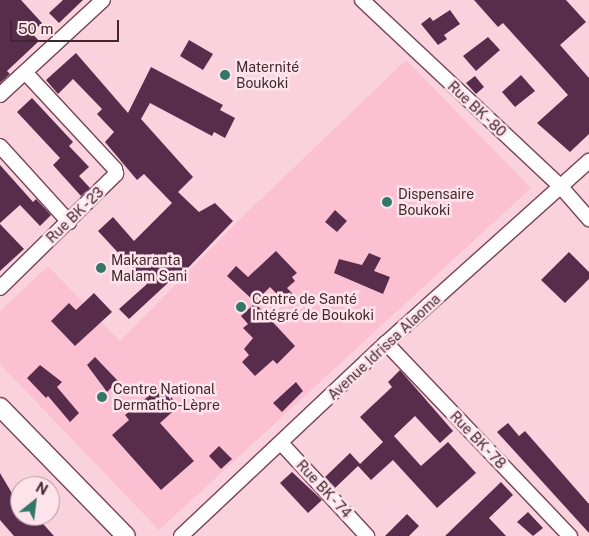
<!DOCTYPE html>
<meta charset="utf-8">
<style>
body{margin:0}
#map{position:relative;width:589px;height:536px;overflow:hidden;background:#f9d2de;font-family:"Public Sans",sans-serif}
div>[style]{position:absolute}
.built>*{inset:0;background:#fbc1d3}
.building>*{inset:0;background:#582d4c}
.roads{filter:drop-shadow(1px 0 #794457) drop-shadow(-1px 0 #794457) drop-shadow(0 1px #794457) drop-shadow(0 -1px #794457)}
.minor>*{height:14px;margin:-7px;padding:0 7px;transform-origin:7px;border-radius:7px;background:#fff}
.tertiary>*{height:18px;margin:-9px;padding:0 9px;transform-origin:9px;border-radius:9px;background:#fff}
.dots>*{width:14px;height:14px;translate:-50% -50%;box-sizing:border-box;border:2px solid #fee3eb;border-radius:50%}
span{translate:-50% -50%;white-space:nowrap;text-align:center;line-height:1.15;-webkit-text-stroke:5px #fee3eb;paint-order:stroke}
.poi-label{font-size:14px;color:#412830}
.left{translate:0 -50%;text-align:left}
.street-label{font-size:14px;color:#412830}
.north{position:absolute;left:10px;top:476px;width:50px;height:50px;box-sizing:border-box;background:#fee3eb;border:1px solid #b298a0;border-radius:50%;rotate:29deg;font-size:14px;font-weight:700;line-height:20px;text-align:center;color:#412830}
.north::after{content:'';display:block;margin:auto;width:18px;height:22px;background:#347769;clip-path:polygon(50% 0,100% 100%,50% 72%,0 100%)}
.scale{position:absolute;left:10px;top:20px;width:109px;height:22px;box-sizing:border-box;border:2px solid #412830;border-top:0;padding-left:6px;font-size:15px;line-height:18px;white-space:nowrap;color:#412830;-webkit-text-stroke:4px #fee3eb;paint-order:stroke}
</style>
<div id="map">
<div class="built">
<div style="clip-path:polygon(406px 60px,531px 188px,159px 530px,0 364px,0 311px,48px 266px,120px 341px,238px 221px)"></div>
</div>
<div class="building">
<div style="clip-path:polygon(0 0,21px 0,42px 23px,32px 33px,39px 41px,7px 71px,10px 74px,0 83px)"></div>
<div style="clip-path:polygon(63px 0,83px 0,59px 23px,49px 13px)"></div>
<div style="clip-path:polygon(474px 0,566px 0,586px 22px,560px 45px,589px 78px,589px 134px,570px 152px,537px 123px,568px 95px,503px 23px,498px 27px)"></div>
<div style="clip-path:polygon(450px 10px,460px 24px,444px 35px,447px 39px,438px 45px,421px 24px,430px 17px,433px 21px)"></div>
<div style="clip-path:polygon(488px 37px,500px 50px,476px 71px,463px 56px)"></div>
<div style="clip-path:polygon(189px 40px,213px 54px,203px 70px,180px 56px)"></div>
<div style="clip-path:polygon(76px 53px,128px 113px,151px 67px,223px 105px,220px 110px,235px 118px,225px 138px,214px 132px,212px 136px,150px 103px,141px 119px,193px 177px,178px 192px,199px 212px,215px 203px,233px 221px,186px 270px,184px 268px,129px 319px,119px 309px,147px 284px,98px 231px,113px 217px,134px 241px,172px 203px,144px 174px,137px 180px,105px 142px,114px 132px,97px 114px,102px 109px,73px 79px,58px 94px,46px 80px)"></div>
<div style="clip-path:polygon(521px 75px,535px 91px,515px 107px,502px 92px)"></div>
<div style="clip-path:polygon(475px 76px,484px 87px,476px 94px,466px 83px)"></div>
<div style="clip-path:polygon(32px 98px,73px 142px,69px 146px,89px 167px,79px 176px,90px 188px,81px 196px,53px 165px,60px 158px,17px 112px)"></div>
<div style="clip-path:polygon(0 165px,33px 202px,36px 199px,51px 215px,40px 226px,20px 205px,0 223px)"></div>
<div style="clip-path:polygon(335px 210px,347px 221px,337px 232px,325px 222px)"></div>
<div style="clip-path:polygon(0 224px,24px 249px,0 271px)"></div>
<div style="clip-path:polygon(276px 251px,297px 273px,292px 277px,295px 281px,287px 288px,294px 295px,286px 303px,270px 287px,255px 302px,227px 276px,236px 266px,248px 277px)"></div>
<div style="clip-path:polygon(569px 252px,589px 272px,589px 279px,565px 303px,541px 280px)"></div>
<div style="clip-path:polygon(369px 253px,381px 258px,374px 271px,390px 277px,383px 294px,334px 273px,339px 259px,362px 265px)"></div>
<div style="clip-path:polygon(94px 293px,112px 312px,75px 346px,51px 321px,69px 303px,76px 310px)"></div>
<div style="clip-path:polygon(255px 303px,295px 346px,277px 364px,273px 360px,255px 376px,242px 362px,249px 355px,244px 349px,253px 338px,243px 328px,248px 324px,241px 316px)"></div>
<div style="clip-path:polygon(95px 357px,118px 381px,107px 392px,87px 365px)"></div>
<div style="clip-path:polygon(40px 365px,62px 382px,57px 387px,79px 413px,70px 422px,48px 396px,46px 398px,27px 378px)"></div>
<div style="clip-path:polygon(400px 370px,453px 431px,440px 443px,415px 416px,394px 436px,421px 466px,448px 442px,476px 473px,437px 508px,393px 460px,371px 480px,358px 466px,335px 488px,325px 477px,350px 453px,360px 464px,383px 442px,360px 417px,392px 387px,388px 382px)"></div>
<div style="clip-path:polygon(296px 382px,303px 391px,282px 412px,273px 403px)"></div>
<div style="clip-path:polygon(161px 386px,179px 406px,160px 423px,194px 461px,161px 490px,112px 435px,129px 420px,125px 415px)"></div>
<div style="clip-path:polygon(508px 423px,519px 436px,525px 431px,589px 504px,589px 533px,497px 432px)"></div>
<div style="clip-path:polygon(219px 446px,232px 459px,221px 469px,209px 456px)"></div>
<div style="clip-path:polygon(292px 472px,322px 500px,308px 513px,280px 483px)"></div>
<div style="clip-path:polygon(0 473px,13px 495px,16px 493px,20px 499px,20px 516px,36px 516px,54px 536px,14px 536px,0 520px)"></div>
<div style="clip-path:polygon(501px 482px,513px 495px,489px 518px,506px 536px,445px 536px)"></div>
<div style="clip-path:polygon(528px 512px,543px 528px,533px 536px,517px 522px)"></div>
<div style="clip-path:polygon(407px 514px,419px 526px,409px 536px,385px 536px)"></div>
</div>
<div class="roads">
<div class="minor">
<div style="left:362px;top:0;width:273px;rotate:43.2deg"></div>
<div style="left:561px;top:187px;width:43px;rotate:48.8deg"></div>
<div style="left:0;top:95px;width:140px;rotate:-42.7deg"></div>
<div style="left:0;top:146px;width:103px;rotate:47.8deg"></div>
<div style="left:0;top:288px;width:163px;rotate:-44.5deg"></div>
<div style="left:116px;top:174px;width:5px;rotate:-101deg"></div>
<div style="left:115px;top:169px;width:132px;rotate:-132.9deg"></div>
<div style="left:386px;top:343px;width:267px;rotate:46.4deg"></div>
<div style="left:281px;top:443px;width:127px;rotate:47.2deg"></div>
<div style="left:181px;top:536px;width:282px;rotate:-43.3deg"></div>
<div style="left:386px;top:343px;width:273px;rotate:-41.9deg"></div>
</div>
<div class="tertiary">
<div style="left:0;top:407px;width:180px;rotate:45.7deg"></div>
</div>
</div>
<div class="dots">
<div style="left:225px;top:75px;background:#347769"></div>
<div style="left:387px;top:202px;background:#347769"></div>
<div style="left:101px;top:268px;background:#347769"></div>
<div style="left:241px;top:307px;background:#347769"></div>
<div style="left:102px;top:397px;background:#347769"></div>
</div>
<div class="poi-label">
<span class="left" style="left:236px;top:75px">Maternité<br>Boukoki</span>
<span class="left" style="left:398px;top:202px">Dispensaire<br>Boukoki</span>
<span class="left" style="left:111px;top:268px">Makaranta<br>Malam Sani</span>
<span class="left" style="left:252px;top:307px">Centre de Santé<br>Intégré de Boukoki</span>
<span class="left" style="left:113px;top:397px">Centre National<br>Dermatho-Lèpre</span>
</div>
<div class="street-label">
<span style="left:477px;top:109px;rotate:43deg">Rue BK - 80</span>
<span style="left:75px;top:215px;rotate:-44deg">Rue BK - 23</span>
<span style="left:384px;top:347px;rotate:-43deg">Avenue Idrissa Alaoma</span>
<span style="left:478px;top:440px;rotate:46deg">Rue BK - 78</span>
<span style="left:324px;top:489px;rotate:47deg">Rue BK - 74</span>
</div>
<div class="north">N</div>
<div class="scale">50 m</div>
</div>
